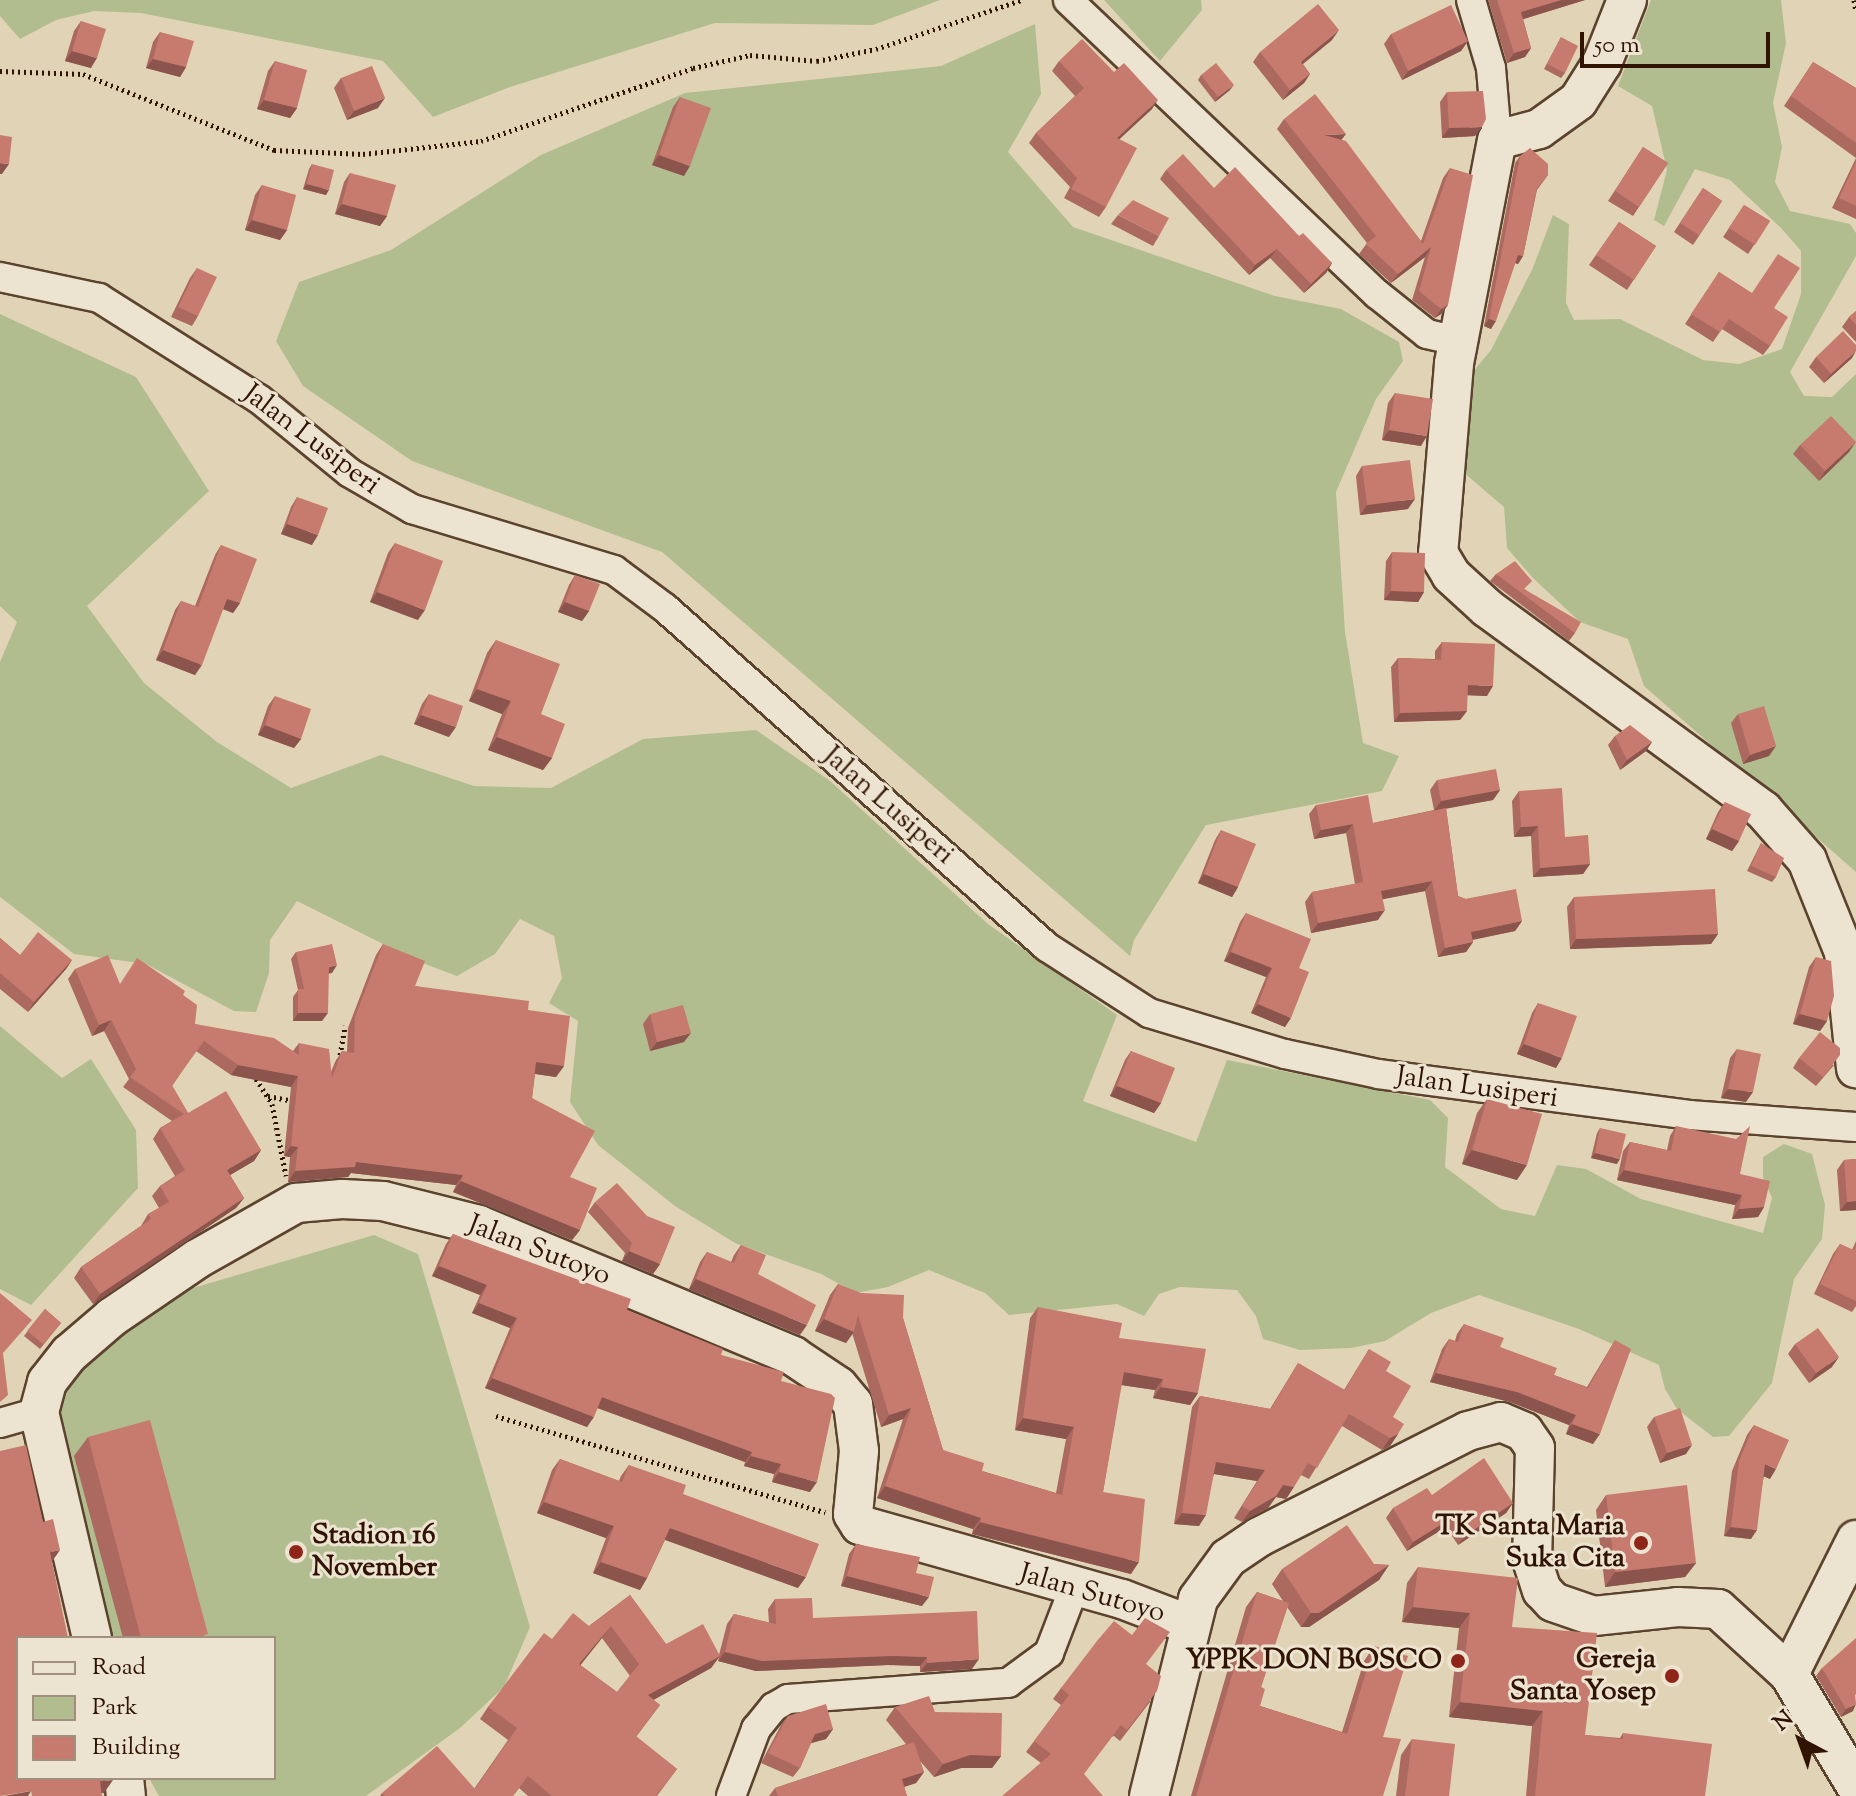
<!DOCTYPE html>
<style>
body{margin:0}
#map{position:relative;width:1856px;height:1796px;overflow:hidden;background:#e1d4b6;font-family:"Sorts Mill Goudy",serif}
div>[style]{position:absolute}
.green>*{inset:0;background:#b1bd8f}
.path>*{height:5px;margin-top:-2.5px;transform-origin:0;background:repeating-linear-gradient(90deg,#301300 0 2px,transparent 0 6px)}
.roads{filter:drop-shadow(2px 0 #5c432e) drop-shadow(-2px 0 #5c432e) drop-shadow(0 2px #5c432e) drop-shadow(0 -2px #5c432e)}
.minor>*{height:28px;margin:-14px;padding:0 14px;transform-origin:14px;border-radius:14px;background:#ece3d0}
.secondary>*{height:38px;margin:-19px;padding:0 19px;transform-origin:19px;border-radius:19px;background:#ece3d0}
.wall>*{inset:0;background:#ab695f}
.shaded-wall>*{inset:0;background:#8b554d}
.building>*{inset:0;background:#c77a6e}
.dots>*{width:22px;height:22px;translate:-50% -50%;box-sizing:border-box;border:4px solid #ece3d0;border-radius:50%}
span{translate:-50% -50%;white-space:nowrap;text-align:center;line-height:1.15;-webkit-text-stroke:6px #ece3d0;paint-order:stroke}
.street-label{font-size:28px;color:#301300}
.poi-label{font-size:28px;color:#301300;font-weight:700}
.right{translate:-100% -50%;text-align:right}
.left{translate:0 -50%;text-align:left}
.legend{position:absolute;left:16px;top:1636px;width:260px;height:144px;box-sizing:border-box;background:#ece3d0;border:2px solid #a1907d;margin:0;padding:10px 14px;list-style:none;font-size:24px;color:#301300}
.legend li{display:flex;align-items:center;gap:16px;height:40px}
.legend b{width:40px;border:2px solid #a1907d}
.north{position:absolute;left:1760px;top:1700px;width:80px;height:80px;-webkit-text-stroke:6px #ece3d0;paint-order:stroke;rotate:319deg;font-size:22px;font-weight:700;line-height:32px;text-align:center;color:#301300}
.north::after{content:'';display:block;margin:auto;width:28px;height:36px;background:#301300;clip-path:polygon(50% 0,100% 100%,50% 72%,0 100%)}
.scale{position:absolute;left:1580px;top:32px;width:190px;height:36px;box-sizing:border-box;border:4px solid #301300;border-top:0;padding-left:10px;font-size:24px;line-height:28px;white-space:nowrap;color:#301300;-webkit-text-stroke:6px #ece3d0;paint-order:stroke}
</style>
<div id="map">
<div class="green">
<div style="clip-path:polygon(0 0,940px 0,873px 25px,715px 23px,510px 87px,433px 117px,383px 61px,141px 13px,94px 11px,56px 20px,20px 39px,0 16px)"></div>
<div style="clip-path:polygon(1104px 0,1201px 0,1202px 10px,1160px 61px)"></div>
<div style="clip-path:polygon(1651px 0,1781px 0,1786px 43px,1773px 103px,1782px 147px,1775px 182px,1790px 211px,1850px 224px,1856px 233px,1856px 256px,1790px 372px,1804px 396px,1832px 397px,1856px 374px,1856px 872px,1644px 686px,1628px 639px,1580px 622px,1533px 578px,1507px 548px,1504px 507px,1456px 466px,1467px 379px,1491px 350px,1532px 270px,1553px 215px,1569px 224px,1566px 303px,1574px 320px,1620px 319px,1703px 360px,1739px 364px,1782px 349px,1801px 294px,1801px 251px,1781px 228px,1730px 180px,1695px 169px,1664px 226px,1654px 220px,1667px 170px,1652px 106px,1618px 86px)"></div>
<div style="clip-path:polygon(1035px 24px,1041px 94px,1008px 152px,1073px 227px,1275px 296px,1341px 309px,1399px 342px,1403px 361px,1376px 399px,1336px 492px,1345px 632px,1363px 743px,1399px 756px,1382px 791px,1206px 825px,1134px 940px,1130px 956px,662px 552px,412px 461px,303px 386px,276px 341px,299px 282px,391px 250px,541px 155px,685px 93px,941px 66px)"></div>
<div style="clip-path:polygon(0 314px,136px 377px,209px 491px,87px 606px,144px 683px,217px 742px,291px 788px,381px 755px,474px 786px,551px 788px,643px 739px,756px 730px,830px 781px,988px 924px,1117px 1015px,1083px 1101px,1196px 1142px,1227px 1060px,1430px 1100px,1448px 1118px,1445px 1167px,1501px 1209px,1535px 1216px,1557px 1165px,1586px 1169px,1641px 1199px,1763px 1233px,1772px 1198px,1763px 1177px,1763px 1157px,1784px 1144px,1812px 1154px,1825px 1205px,1822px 1239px,1794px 1279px,1772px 1383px,1729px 1436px,1713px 1437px,1677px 1409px,1665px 1389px,1659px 1365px,1579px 1329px,1479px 1295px,1431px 1313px,1385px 1341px,1351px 1348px,1300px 1350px,1263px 1339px,1256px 1316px,1237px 1290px,1180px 1287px,1159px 1294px,1144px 1316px,1117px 1304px,1009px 1315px,985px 1293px,929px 1270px,888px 1287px,856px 1293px,821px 1274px,735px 1243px,675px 1206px,598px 1145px,570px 1102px,578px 1021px,549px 1003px,562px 978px,554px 936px,520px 919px,495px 954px,457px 976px,417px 961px,297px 901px,270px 940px,269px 973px,256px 1012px,234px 1011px,146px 964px,74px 954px,0 897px,0 662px,17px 622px,0 606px)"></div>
<div style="clip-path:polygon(0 1026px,62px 1078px,91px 1059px,136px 1130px,138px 1188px,31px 1305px,0 1289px)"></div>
<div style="clip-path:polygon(374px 1235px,418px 1254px,530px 1627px,504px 1687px,460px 1728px,366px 1796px,159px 1796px,149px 1778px,274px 1778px,274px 1638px,107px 1638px,56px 1407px,73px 1366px,169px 1295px)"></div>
</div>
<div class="path">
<div style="left:1854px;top:0;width:11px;rotate:80deg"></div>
<div style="left:0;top:71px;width:83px;rotate:2.1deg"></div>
<div style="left:83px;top:74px;width:206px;rotate:21.7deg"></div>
<div style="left:274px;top:150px;width:89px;rotate:2.6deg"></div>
<div style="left:363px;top:154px;width:119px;rotate:-6.3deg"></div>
<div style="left:481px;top:141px;width:224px;rotate:-19deg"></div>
<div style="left:693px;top:68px;width:58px;rotate:-12.8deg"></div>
<div style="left:750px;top:55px;width:67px;rotate:5.1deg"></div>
<div style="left:817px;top:61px;width:60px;rotate:-11.5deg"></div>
<div style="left:876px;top:49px;width:154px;rotate:-18.6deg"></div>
<div style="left:339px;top:1061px;width:36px;rotate:-80deg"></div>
<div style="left:256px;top:1079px;width:30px;rotate:57deg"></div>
<div style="left:272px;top:1104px;width:73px;rotate:79deg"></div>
<div style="left:268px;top:1096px;width:26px;rotate:11deg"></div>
<div style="left:496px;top:1416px;width:343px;rotate:16.3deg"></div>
</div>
<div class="roads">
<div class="minor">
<div style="left:1068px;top:0;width:427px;rotate:43.6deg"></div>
<div style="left:1377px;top:294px;width:64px;rotate:38.7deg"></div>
<div style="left:1427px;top:334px;width:31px;rotate:13deg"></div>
<div style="left:1471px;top:0;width:71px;rotate:73.6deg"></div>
<div style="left:1491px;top:68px;width:72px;rotate:85.2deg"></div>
<div style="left:0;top:277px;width:101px;rotate:12deg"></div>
<div style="left:99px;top:298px;width:189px;rotate:32.3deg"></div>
<div style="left:259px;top:399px;width:117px;rotate:39.1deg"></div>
<div style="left:350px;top:473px;width:72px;rotate:30.1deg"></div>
<div style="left:412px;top:509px;width:211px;rotate:16.8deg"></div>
<div style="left:614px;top:570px;width:64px;rotate:36.7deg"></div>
<div style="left:665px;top:608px;width:511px;rotate:41.59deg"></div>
<div style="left:1047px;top:947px;width:121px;rotate:32.9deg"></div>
<div style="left:1149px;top:1013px;width:142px;rotate:16.8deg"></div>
<div style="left:1285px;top:1054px;width:95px;rotate:12.1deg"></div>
<div style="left:1378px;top:1074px;width:314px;rotate:7.5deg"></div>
<div style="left:1689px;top:1115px;width:167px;rotate:4.1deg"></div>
<div style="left:0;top:1423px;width:41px;rotate:-15.8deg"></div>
<div style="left:731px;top:1796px;width:72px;rotate:-69.5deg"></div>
<div style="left:756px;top:1729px;width:28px;rotate:-51deg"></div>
<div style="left:774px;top:1707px;width:16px;rotate:-30deg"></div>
<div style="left:788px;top:1699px;width:221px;rotate:-4.2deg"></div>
<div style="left:1008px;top:1683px;width:51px;rotate:-36.2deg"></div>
<div style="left:1049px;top:1653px;width:70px;rotate:-69deg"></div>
</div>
<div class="secondary">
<div style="left:1627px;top:0;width:68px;rotate:111.6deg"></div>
<div style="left:1602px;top:63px;width:45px;rotate:122.3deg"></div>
<div style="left:1578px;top:101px;width:48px;rotate:144.3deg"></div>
<div style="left:1539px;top:129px;width:43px;rotate:165.3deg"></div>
<div style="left:1497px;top:140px;width:228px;rotate:100.9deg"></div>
<div style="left:1454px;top:364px;width:190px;rotate:94.8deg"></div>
<div style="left:1438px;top:553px;width:26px;rotate:59deg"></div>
<div style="left:1451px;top:575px;width:49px;rotate:42.5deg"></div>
<div style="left:1487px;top:608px;width:342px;rotate:36.2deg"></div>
<div style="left:1763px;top:810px;width:67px;rotate:48.7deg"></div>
<div style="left:1807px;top:860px;width:99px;rotate:68.1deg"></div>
<div style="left:1844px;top:952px;width:117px;rotate:84.1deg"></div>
<div style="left:92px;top:1638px;width:232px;rotate:-103.2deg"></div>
<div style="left:39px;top:1412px;width:31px;rotate:-75deg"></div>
<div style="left:47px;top:1382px;width:36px;rotate:-52deg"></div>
<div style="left:69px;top:1354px;width:57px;rotate:-40.7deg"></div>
<div style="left:112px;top:1317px;width:103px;rotate:-34.3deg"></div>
<div style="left:197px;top:1259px;width:114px;rotate:-29.5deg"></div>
<div style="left:296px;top:1203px;width:46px;rotate:-5deg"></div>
<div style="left:342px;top:1199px;width:41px;rotate:2.8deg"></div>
<div style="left:383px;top:1201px;width:99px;rotate:14deg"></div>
<div style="left:479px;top:1225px;width:340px;rotate:22.6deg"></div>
<div style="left:793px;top:1356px;width:54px;rotate:33.7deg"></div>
<div style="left:838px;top:1386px;width:23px;rotate:50deg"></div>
<div style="left:853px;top:1404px;width:47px;rotate:82.7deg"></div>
<div style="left:859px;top:1451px;width:63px;rotate:95.4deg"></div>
<div style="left:853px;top:1514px;width:13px;rotate:58deg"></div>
<div style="left:860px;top:1525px;width:272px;rotate:15.8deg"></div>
<div style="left:1122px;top:1599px;width:73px;rotate:20.9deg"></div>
<div style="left:1789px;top:1674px;width:150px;rotate:-63.4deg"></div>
<div style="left:124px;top:1778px;width:18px;rotate:84deg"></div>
<div style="left:1149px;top:1796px;width:203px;rotate:-76deg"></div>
<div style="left:1198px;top:1599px;width:51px;rotate:-53.8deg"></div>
<div style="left:1228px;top:1558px;width:37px;rotate:-34deg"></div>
<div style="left:1259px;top:1537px;width:234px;rotate:-26.9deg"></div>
<div style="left:1468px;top:1431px;width:34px;rotate:-15deg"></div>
<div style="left:1501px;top:1422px;width:25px;rotate:23deg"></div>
<div style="left:1524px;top:1432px;width:19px;rotate:55deg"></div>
<div style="left:1535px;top:1448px;width:112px;rotate:91.5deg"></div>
<div style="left:1532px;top:1560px;width:32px;rotate:72deg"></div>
<div style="left:1542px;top:1590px;width:16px;rotate:47deg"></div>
<div style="left:1553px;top:1602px;width:43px;rotate:18.9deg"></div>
<div style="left:1594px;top:1616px;width:84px;rotate:-6.1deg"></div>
<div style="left:1678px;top:1607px;width:40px;rotate:2.9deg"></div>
<div style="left:1718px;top:1609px;width:96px;rotate:42.5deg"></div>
<div style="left:1789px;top:1674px;width:131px;rotate:59.1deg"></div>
</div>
</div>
<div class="wall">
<div style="clip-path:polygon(1488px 0,1585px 0,1523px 19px,1531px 48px,1525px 57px,1507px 63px)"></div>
<div style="clip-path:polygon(81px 21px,91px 68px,65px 61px,74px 31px)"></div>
<div style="clip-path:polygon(160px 32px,186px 67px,180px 77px,146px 68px,153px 42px)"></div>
<div style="clip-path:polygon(1391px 34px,1468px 41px,1461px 51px,1402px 80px,1384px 44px)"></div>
<div style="clip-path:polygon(1561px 37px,1565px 73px,1561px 78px,1544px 69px)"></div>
<div style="clip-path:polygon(1332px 40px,1303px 64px,1310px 74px,1304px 83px,1283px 100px,1253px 62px,1260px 52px)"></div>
<div style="clip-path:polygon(275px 61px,297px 108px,290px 118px,257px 109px,268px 71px)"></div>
<div style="clip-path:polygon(1059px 61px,1152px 109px,1119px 139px,1106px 207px,1099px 217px,1064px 198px,1070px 187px,1029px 143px,1036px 133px,1075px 96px,1052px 71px)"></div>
<div style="clip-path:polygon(1813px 62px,1856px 88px,1856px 219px,1832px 208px,1856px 158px,1784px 106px)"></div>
<div style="clip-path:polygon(1201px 75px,1230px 90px,1215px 102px,1198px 80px)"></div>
<div style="clip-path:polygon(341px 78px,378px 108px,347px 120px,334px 88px)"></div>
<div style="clip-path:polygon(1447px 92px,1475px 136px,1442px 138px,1440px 102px)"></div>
<div style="clip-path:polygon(680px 97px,684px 176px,652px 165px,673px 107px)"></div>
<div style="clip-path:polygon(1284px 119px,1342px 140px,1421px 241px,1443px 178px,1450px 168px,1448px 305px,1441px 314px,1435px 318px,1412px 300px,1425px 257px,1391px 283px,1359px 254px,1367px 243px,1277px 129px)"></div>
<div style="clip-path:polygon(1643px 147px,1668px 163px,1633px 216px,1608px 201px)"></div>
<div style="clip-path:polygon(1520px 156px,1548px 175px,1537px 190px,1523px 256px,1518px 264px,1515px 263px,1491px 329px,1484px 326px,1515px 163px)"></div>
<div style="clip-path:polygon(312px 164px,326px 195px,303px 189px,309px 169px)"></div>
<div style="clip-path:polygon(1166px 170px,1214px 188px,1299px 236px,1332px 263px,1326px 273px,1304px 293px,1270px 258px,1249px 275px,1160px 179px)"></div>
<div style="clip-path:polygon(350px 173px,387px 216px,380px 226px,335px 214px,344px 182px)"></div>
<div style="clip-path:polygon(262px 185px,287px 230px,280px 240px,245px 230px,255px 195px)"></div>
<div style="clip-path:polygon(1703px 188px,1722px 201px,1693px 245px,1674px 232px)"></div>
<div style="clip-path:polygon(1744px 205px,1770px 221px,1748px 254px,1723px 237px)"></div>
<div style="clip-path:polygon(1118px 215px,1159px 236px,1153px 246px,1111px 224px)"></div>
<div style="clip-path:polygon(1619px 222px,1656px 246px,1627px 290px,1589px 265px)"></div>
<div style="clip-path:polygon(197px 268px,198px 316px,192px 326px,171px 317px,190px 278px)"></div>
<div style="clip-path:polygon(1719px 272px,1774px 308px,1770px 346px,1763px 355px,1722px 329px,1713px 342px,1685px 324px)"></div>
<div style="clip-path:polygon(1856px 311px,1856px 342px,1842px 327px,1849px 317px)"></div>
<div style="clip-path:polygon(1816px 357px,1852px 358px,1824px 383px,1809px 367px)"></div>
<div style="clip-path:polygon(1395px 393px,1421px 446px,1382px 440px,1388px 403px)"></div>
<div style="clip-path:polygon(1800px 445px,1849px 452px,1819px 481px,1793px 454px)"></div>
<div style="clip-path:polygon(1362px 466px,1408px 509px,1360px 515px,1356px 476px)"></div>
<div style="clip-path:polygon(297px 497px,312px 545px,281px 534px,291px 507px)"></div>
<div style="clip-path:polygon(395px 543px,418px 620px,370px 602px,388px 553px)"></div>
<div style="clip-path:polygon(221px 545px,240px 603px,233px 613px,223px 609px,195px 675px,156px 660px,175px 610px,181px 601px,195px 606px,215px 555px)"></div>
<div style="clip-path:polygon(1392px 552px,1424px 592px,1418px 602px,1384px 600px,1386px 561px)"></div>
<div style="clip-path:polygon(1496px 574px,1526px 590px,1575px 633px,1569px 641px,1490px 581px)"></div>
<div style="clip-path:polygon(575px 575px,589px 611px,582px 621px,558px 612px,569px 585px)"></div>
<div style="clip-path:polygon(496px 640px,552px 758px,543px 770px,488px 750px,502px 714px,469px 701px,487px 653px)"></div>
<div style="clip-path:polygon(1442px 642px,1487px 696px,1467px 695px,1467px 711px,1460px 720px,1394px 722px,1391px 667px,1398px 658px,1435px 659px,1435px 651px)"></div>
<div style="clip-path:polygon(429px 694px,449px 737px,414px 724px,422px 704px)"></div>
<div style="clip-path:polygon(275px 696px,301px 739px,294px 748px,258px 735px,268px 706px)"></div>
<div style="clip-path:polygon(1738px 714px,1769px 756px,1743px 764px,1731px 723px)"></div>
<div style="clip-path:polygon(1615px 736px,1652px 742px,1646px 751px,1620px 770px,1608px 745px)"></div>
<div style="clip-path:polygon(1437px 780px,1500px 790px,1493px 800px,1446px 808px,1458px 896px,1522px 921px,1515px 931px,1473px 940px,1473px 942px,1466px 952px,1438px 957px,1425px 891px,1382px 899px,1378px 920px,1311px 933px,1305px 902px,1312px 892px,1355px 884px,1346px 833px,1314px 839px,1309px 814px,1316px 805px,1373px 823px,1434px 810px,1430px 790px)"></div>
<div style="clip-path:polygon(1519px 791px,1565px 837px,1590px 864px,1583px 874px,1533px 877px,1531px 836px,1514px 837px,1512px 801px)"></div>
<div style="clip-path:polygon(1725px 802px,1739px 841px,1732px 851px,1706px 839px,1718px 812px)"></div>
<div style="clip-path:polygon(1221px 830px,1238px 887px,1232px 897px,1198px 883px,1215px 840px)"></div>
<div style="clip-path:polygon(1761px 843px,1776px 877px,1772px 882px,1747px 871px)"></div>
<div style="clip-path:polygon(1574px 897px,1718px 934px,1711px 944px,1570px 949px,1567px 907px)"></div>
<div style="clip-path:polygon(1246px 913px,1299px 968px,1285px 1027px,1251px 1013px,1266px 977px,1224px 961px,1240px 922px)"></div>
<div style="clip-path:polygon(0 938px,20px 955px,72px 960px,66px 969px,28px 1012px,0 989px)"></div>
<div style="clip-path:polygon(383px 944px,415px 986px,528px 1010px,564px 1066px,556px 1077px,535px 1074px,532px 1098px,570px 1177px,580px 1230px,572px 1240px,453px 1192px,456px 1185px,351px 1173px,348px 1177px,288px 1182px,290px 1157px,284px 1156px,291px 1087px,231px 1075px,196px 1051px,172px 1086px,188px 1113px,261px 1150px,254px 1161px,230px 1175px,244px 1198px,236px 1208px,93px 1304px,74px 1278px,81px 1267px,141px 1226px,148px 1214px,159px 1208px,152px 1196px,160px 1186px,175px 1176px,153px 1139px,160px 1128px,172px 1121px,123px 1087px,129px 1079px,104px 1031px,92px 1036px,68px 979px,75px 969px,119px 984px,183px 995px,195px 1024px,293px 1051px,299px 1043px,331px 1072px,335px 1062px,342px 1051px,347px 1052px,348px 1028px,376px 955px)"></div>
<div style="clip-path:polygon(296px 952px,332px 973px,328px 973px,322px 1021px,293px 1021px,293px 997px,298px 990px,291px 959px)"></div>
<div style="clip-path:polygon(1816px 957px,1827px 1021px,1820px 1031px,1793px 1024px,1809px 967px)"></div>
<div style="clip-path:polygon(1538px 1003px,1556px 1068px,1517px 1054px,1532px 1013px)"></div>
<div style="clip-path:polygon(650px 1014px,684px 1042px,650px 1051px,643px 1024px)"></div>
<div style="clip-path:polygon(1737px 1049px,1746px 1102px,1721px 1098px,1730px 1058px)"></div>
<div style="clip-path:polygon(1131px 1051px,1161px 1103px,1154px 1113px,1110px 1096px,1125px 1060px)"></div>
<div style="clip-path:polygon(1799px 1058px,1834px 1065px,1816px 1086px,1793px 1068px)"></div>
<div style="clip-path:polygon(1487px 1099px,1517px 1180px,1462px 1164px,1477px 1113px)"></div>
<div style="clip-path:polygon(1676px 1126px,1740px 1174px,1764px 1207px,1758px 1217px,1732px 1219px,1735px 1205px,1617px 1180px,1623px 1151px,1630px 1142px,1667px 1150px,1670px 1136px)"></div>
<div style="clip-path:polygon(1600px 1128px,1617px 1164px,1591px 1158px,1597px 1133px)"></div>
<div style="clip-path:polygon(1856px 1159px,1856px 1210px,1840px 1211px,1837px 1170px,1844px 1160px)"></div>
<div style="clip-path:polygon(595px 1202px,660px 1264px,653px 1274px,622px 1261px,625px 1253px,588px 1212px)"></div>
<div style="clip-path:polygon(453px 1234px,627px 1310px,721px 1355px,781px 1381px,810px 1492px,772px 1482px,774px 1474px,744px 1466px,745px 1462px,608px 1412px,597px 1408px,587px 1427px,485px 1388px,510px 1328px,472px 1313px,480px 1295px,432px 1276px,446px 1244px)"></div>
<div style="clip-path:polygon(1856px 1241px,1856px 1306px,1852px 1312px,1814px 1294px,1833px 1254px,1840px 1244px,1852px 1250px)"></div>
<div style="clip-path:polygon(741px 1245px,758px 1274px,800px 1335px,689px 1289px,700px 1262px,707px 1252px,731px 1262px,734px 1255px)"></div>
<div style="clip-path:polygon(838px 1284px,903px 1318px,943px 1450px,982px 1471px,1056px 1493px,1066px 1439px,1015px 1430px,1030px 1318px,1038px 1307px,1119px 1338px,1198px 1393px,1190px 1405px,1153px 1398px,1155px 1390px,1121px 1385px,1103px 1492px,1131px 1574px,972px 1534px,973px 1529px,877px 1498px,903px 1419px,881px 1427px,852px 1333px,846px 1343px,815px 1331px,830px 1295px)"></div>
<div style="clip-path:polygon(45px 1309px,61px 1323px,40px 1349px,24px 1336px)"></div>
<div style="clip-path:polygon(1464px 1324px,1500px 1347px,1554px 1375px,1587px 1387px,1615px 1340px,1593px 1444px,1566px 1434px,1569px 1425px,1510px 1402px,1430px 1382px,1442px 1349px,1449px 1339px,1455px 1341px,1457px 1334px)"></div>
<div style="clip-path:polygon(1795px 1344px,1832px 1367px,1809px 1383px,1788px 1354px)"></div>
<div style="clip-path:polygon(1369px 1349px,1386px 1371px,1393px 1417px,1398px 1434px,1390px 1446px,1382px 1450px,1342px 1426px,1309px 1479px,1301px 1475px,1286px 1499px,1276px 1497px,1268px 1508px,1242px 1522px,1234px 1518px,1257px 1481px,1214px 1474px,1199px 1526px,1174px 1524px,1192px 1407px,1200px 1396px,1270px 1409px,1298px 1363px,1344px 1390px)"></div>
<div style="clip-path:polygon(1654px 1417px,1686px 1454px,1660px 1463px,1647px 1427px)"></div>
<div style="clip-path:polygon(1754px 1425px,1770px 1479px,1764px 1476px,1751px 1539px,1724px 1536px,1732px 1471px,1747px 1435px)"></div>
<div style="clip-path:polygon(88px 1437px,205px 1638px,123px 1638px,74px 1456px)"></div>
<div style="clip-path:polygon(560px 1459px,619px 1481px,621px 1476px,629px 1465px,683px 1494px,798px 1588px,665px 1540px,647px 1578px,640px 1590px,593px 1573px,606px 1538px,537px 1513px,552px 1470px)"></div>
<div style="clip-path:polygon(1432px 1495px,1513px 1503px,1506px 1513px,1458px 1545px,1446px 1527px,1407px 1551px,1386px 1518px,1393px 1508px)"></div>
<div style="clip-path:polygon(1606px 1495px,1696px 1563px,1685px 1577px,1605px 1587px,1596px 1510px)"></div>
<div style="clip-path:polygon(856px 1544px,916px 1573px,922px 1606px,841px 1586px,849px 1554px)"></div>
<div style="clip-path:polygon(1374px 1564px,1389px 1565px,1379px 1580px,1309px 1627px,1301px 1627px,1287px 1607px,1261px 1687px,1260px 1706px,1342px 1732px,1364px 1661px,1374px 1646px,1383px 1737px,1383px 1796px,1191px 1796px,1246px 1607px,1257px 1592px,1283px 1601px,1272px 1584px,1282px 1569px)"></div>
<div style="clip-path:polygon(1418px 1567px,1512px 1627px,1585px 1735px,1620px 1738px,1623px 1733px,1705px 1796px,1526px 1796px,1532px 1726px,1449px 1717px,1459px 1628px,1402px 1622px,1407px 1583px)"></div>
<div style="clip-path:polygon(evenodd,630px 1595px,666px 1644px,719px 1655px,727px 1624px,734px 1614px,769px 1623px,768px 1609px,775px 1599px,813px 1618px,972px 1669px,920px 1672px,920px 1666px,888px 1665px,756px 1671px,718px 1661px,719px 1657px,711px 1668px,653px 1700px,660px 1705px,636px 1737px,677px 1769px,657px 1796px,528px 1796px,519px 1788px,513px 1796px,380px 1796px,382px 1793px,474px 1789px,508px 1740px,480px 1719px,488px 1707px,552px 1639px,589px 1626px,630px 1595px,602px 1638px,630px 1676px,617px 1692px,580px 1665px,602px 1638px)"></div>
<div style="clip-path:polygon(1146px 1665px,1150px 1702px,1120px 1741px,1114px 1736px,1041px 1763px,1026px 1752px,1061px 1705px,1053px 1699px,1061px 1688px)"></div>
<div style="clip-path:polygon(1822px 1668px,1853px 1711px,1841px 1717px,1816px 1676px)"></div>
<div style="clip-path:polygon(895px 1707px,935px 1712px,1001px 1756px,992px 1768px,961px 1768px,934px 1777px,920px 1761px,924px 1772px,916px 1783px,904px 1787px,907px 1796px,769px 1796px,775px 1788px,906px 1744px,886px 1720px)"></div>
<div style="clip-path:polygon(788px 1716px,833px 1729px,826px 1739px,811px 1743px,800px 1768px,793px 1777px,761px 1763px,781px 1725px)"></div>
<div style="clip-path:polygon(1412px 1739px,1449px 1796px,1396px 1796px,1401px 1755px)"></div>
</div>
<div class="shaded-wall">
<div style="clip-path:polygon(1561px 0,1585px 0,1514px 22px,1521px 12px)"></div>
<div style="clip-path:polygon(1339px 30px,1332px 40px,1294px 71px,1301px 62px)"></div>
<div style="clip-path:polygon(1468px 41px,1461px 51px,1402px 80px,1408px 71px)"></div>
<div style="clip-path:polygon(1531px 48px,1525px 57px,1507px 63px,1514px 53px)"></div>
<div style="clip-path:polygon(72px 51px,97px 58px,91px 68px,65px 61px)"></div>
<div style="clip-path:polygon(153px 59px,186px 67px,180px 77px,146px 68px)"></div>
<div style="clip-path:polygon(1310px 74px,1304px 83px,1283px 100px,1290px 90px)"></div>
<div style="clip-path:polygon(1234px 85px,1230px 90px,1215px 102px,1218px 97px)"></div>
<div style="clip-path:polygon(385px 98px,378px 108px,347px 120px,354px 111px)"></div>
<div style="clip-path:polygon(264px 100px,297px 108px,290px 118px,257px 109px)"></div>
<div style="clip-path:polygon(1158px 100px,1152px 109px,1110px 148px,1117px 138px)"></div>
<div style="clip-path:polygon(1482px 127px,1475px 136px,1442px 138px,1449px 128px)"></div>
<div style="clip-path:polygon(1346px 134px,1339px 143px,1324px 135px)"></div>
<div style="clip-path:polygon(659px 155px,690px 166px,684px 176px,652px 165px)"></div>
<div style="clip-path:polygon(0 163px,9px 164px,2px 174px,0 174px)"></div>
<div style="clip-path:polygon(307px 184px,329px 190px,326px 195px,303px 189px)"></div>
<div style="clip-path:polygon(342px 204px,387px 216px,380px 226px,335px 214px)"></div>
<div style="clip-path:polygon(252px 220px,287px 230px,280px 240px,245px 230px)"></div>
<div style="clip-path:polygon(1431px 247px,1425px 257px,1391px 283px,1398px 274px)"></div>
<div style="clip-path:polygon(1277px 249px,1270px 258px,1249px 275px,1255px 265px)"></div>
<div style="clip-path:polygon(1518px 255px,1523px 256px,1518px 264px,1512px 262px)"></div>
<div style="clip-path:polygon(1332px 263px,1326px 273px,1304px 293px,1311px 284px)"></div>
<div style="clip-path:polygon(1448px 305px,1441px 314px,1435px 318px,1441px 309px)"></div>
<div style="clip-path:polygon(1489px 319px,1496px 321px,1491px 329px,1484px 326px)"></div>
<div style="clip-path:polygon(1856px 351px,1852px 358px,1824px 383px,1831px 374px)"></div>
<div style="clip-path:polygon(1389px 430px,1427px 436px,1421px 446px,1382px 440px)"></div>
<div style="clip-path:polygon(1856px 442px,1849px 452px,1819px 481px,1825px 471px)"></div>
<div style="clip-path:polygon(1415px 499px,1408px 509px,1360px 515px,1367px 505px)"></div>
<div style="clip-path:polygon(287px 524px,318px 535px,312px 545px,281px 534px)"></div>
<div style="clip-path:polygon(1391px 591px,1424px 592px,1418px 602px,1384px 600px)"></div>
<div style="clip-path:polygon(377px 592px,425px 610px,418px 620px,370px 602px)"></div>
<div style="clip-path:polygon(227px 599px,240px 603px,233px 613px,220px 608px)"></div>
<div style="clip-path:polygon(565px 602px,589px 611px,582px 621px,558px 612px)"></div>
<div style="clip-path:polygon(163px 650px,202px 665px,195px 675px,156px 660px)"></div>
<div style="clip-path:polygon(1468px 685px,1493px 686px,1487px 696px,1461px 695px)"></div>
<div style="clip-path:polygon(477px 689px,511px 701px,502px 714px,469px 701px)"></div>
<div style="clip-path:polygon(1467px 711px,1460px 720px,1394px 722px,1400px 713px)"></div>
<div style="clip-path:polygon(421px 715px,456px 727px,449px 737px,414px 724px)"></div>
<div style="clip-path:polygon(265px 725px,301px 739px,294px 748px,258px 735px)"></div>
<div style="clip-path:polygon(497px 737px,552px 758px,543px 770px,488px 750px)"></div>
<div style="clip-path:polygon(1652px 742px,1646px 751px,1620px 770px,1627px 760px)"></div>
<div style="clip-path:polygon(1776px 746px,1769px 756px,1743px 764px,1750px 755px)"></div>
<div style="clip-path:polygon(1500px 790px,1493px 800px,1434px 811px,1441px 801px)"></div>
<div style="clip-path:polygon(1353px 824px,1346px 833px,1314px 839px,1321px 830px)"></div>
<div style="clip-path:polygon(1538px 826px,1531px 836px,1514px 837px,1521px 827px)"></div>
<div style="clip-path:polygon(1712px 829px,1739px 841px,1732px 851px,1706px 839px)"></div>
<div style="clip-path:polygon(1590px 864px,1583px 874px,1533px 877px,1540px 868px)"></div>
<div style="clip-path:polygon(1204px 874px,1238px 887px,1232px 897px,1198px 883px)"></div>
<div style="clip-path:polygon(1432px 881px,1425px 891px,1374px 901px,1381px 891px)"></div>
<div style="clip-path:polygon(1385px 910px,1378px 920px,1311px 933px,1318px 923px)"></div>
<div style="clip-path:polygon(1522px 921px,1515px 931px,1465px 941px,1471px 932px)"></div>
<div style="clip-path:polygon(1718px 934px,1711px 944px,1570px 949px,1576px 939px)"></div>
<div style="clip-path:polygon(1473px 942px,1466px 952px,1438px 957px,1445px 948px)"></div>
<div style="clip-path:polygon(1231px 952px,1272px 968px,1266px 977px,1224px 961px)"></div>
<div style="clip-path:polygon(72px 960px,66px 969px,28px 1012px,34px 1002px)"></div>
<div style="clip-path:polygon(337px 965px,332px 973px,323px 975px,329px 967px)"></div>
<div style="clip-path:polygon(1258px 1004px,1291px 1018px,1285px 1027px,1251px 1013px)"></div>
<div style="clip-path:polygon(298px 1013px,328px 1013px,322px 1021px,293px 1021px)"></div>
<div style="clip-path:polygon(1800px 1014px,1827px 1021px,1820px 1031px,1793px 1024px)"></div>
<div style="clip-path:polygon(111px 1020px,104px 1031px,92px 1036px,99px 1025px)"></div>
<div style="clip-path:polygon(691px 1033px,684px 1042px,650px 1051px,657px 1042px)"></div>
<div style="clip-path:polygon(1524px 1044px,1562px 1058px,1556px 1068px,1517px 1054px)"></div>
<div style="clip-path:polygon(536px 1062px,564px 1066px,556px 1077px,529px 1073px)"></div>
<div style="clip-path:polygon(238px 1065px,298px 1076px,291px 1087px,231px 1075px)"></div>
<div style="clip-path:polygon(1117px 1086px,1161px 1103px,1154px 1113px,1110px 1096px)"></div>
<div style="clip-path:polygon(1728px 1089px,1753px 1092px,1746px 1102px,1721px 1098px)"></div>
<div style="clip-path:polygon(291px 1146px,298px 1147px,290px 1157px,284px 1156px)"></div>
<div style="clip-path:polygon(261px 1150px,254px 1161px,220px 1181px,227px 1170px)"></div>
<div style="clip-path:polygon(1472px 1150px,1527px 1165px,1517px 1180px,1462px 1164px)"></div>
<div style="clip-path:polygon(1595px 1153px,1620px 1159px,1617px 1164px,1591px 1158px)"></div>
<div style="clip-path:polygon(356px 1162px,463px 1175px,456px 1185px,351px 1173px,348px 1177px,288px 1182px,295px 1171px)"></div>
<div style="clip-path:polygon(1624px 1170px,1742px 1195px,1735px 1205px,1617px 1180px)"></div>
<div style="clip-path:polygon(461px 1181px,580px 1230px,572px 1240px,453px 1192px)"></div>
<div style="clip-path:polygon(244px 1198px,236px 1208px,93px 1304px,100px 1294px)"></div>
<div style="clip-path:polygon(1856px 1201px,1856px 1210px,1840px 1211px,1847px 1202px)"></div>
<div style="clip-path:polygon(1764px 1207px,1758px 1217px,1732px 1219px,1739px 1209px)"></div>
<div style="clip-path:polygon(629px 1251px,660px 1264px,653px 1274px,622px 1261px)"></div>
<div style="clip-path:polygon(439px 1266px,487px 1285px,480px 1295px,432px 1276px)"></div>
<div style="clip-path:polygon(696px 1279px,807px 1325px,800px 1335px,689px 1289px)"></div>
<div style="clip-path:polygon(479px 1303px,517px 1318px,510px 1328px,472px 1313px)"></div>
<div style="clip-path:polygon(824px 1319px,854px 1332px,846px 1343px,815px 1331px)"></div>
<div style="clip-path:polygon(1839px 1357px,1832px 1367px,1809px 1383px,1816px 1373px)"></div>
<div style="clip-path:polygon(1124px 1372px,1163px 1379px,1155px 1390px,1115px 1384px)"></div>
<div style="clip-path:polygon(1436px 1373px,1517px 1392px,1576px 1415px,1569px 1425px,1510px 1402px,1430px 1382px)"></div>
<div style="clip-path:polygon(492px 1378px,594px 1417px,587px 1427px,485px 1388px)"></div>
<div style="clip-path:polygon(1161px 1387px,1198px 1393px,1190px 1405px,1153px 1398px)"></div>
<div style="clip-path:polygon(602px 1397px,615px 1402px,752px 1452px,745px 1462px,595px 1407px)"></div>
<div style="clip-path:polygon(911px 1408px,903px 1419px,881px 1427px,889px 1415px)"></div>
<div style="clip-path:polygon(1023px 1418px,1074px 1427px,1066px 1439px,1015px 1430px)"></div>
<div style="clip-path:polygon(1572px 1424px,1600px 1434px,1593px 1444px,1566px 1434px)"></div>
<div style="clip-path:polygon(1398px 1434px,1390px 1446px,1382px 1450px,1390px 1438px)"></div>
<div style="clip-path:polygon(1692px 1445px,1686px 1454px,1660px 1463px,1667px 1453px)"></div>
<div style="clip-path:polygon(751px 1456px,781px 1464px,774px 1474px,744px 1466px)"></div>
<div style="clip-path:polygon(1216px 1462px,1265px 1470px,1257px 1481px,1208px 1473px)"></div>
<div style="clip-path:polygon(1765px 1464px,1776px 1469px,1770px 1479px,1758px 1474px)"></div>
<div style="clip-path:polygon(779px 1472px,817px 1482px,810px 1492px,772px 1482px)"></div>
<div style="clip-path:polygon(1283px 1485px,1294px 1487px,1286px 1499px,1276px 1497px,1268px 1508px,1242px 1522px,1250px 1511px)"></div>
<div style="clip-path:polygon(885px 1486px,981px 1518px,973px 1529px,877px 1498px)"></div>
<div style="clip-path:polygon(544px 1502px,614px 1526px,606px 1538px,537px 1513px)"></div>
<div style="clip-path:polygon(1513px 1503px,1506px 1513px,1458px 1545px,1465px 1536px)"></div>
<div style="clip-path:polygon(1182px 1513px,1206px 1515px,1199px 1526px,1174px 1524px)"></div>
<div style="clip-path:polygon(1453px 1517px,1446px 1527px,1407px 1551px,1413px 1542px)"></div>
<div style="clip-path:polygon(980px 1522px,1139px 1562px,1131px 1574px,972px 1534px)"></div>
<div style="clip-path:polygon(1731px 1527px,1757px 1530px,1751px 1539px,1724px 1536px)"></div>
<div style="clip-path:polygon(670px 1528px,806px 1577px,798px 1588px,663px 1539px)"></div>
<div style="clip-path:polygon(60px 1550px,51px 1563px,50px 1552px)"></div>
<div style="clip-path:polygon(601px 1562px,647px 1578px,640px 1590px,593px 1573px)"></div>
<div style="clip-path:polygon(1696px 1563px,1685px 1577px,1605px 1587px,1615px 1572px)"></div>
<div style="clip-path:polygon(1389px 1565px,1379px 1580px,1309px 1627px,1301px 1627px,1311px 1613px)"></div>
<div style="clip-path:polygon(847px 1576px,929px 1597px,922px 1606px,841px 1586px)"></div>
<div style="clip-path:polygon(1413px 1607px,1470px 1613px,1459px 1628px,1402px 1622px)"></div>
<div style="clip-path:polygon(611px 1626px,602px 1638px,571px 1677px,579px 1664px)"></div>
<div style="clip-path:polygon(725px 1652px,895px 1656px,927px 1657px,920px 1666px,888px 1665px,756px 1671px,718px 1661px)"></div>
<div style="clip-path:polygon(720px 1656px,711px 1668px,639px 1708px,648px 1695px)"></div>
<div style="clip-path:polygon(979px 1659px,972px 1669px,920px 1672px,927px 1663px)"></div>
<div style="clip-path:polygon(1460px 1702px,1543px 1711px,1532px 1726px,1449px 1717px)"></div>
<div style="clip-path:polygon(1856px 1704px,1853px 1711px,1841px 1717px,1846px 1709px)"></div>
<div style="clip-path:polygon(833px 1729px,826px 1739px,808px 1744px,815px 1734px)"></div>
<div style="clip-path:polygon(970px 1755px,1001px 1756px,992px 1768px,961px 1768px,934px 1777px,943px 1764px)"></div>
<div style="clip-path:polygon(924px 1772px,916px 1783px,894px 1790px,902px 1779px)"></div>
<div style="clip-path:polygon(113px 1780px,104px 1793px,90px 1794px,100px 1781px)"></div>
<div style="clip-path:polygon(31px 1791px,28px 1796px,4px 1796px)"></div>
</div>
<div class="building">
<div style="clip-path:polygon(1497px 0,1561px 0,1521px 12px,1531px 48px,1514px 53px)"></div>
<div style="clip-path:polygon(1318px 4px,1339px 30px,1301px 62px,1310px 74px,1290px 90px,1260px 52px)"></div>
<div style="clip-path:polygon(1451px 5px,1468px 41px,1408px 71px,1391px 34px)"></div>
<div style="clip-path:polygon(81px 21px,106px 29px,97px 58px,72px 51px)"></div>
<div style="clip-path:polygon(160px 32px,194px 41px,186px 67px,153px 59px)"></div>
<div style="clip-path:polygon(1561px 37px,1578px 46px,1565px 73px,1547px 64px)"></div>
<div style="clip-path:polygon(1082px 39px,1114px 72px,1124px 63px,1158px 100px,1117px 138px,1137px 148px,1106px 207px,1071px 189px,1077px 178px,1036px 133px,1084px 88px,1059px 61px)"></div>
<div style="clip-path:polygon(275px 61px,307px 70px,297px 108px,264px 100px)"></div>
<div style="clip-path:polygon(1813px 62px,1856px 88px,1856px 143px,1791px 96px)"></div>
<div style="clip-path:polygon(1216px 63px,1234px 85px,1218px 97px,1201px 75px)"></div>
<div style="clip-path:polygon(372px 66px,385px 98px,354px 111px,341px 78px)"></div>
<div style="clip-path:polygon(1483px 91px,1486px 119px,1482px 127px,1449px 128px,1447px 92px)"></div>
<div style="clip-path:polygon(1315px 94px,1346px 134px,1324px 135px,1346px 141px,1423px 244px,1450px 168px,1473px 175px,1448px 305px,1441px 309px,1419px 291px,1431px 247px,1398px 274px,1366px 244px,1376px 236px,1284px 119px)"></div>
<div style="clip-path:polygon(680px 97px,711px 108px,690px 166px,659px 155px)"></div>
<div style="clip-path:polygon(0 135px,12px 137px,9px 164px,0 163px)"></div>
<div style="clip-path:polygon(1643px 147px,1668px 163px,1639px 207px,1615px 191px)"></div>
<div style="clip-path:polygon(1530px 148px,1548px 164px,1548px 175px,1537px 188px,1523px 256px,1518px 255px,1496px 321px,1489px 319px,1520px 156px)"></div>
<div style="clip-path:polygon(1183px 154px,1214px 188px,1235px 167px,1299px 236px,1303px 233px,1332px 263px,1311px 284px,1277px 249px,1255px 265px,1166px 170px)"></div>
<div style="clip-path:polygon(1856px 162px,1856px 206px,1839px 198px)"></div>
<div style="clip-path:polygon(312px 164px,334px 170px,329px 190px,307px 184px)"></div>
<div style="clip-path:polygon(350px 173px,396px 185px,387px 216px,342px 204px)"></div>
<div style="clip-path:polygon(262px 185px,296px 195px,287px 230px,252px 220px)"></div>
<div style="clip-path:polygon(1703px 188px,1722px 201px,1699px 235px,1680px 223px)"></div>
<div style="clip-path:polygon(1133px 200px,1169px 218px,1159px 236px,1118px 215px)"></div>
<div style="clip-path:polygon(1744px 205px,1770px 221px,1755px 245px,1729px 228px)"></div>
<div style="clip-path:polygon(1619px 222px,1656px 246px,1634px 280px,1596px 255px)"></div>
<div style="clip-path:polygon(1778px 254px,1800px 268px,1774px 308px,1788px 317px,1770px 346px,1729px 319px,1720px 332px,1691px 314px,1719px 272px,1752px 293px)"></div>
<div style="clip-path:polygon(197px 268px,217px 277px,198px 316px,178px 307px)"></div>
<div style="clip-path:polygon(1856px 311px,1856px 325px,1849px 317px)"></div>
<div style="clip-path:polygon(1843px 331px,1856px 345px,1856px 351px,1831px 374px,1816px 357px)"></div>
<div style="clip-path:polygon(1395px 393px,1433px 399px,1427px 436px,1389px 430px)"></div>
<div style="clip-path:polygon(1831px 416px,1856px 442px,1825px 471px,1800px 445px)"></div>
<div style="clip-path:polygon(1410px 460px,1415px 499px,1367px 505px,1362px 466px)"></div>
<div style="clip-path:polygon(297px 497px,328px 508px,318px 535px,287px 524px)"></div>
<div style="clip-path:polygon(395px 543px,443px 561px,425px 610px,377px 592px)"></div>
<div style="clip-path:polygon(221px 545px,257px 559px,240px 603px,227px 599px,202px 665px,163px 650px,181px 601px,198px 607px)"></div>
<div style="clip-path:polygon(1392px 552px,1425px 553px,1424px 592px,1391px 591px)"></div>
<div style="clip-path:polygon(1515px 561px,1532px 581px,1524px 589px,1581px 622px,1575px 633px,1496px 574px)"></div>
<div style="clip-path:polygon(575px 575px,600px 584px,589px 611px,565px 602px)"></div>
<div style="clip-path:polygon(496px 640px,560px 664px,541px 714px,565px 724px,552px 758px,497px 737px,511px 701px,477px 689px)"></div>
<div style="clip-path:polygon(1442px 642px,1495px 644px,1493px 686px,1468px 685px,1467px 711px,1400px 713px,1398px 658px,1441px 660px)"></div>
<div style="clip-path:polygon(429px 694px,463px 706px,456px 727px,421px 715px)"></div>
<div style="clip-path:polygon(275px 696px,311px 709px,301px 739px,265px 725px)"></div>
<div style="clip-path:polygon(1764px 706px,1776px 746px,1750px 755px,1738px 714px)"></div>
<div style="clip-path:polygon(1630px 725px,1652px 742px,1627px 760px,1615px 736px)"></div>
<div style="clip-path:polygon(1496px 769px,1500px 790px,1441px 801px,1437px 780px)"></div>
<div style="clip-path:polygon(1562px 788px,1565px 837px,1588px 835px,1590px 864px,1540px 868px,1538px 826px,1521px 827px,1519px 791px)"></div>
<div style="clip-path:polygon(1368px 795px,1373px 823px,1446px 808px,1458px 896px,1465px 899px,1516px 889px,1522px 921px,1471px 932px,1473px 942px,1445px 948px,1432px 881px,1381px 891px,1385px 910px,1318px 923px,1312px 892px,1363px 882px,1353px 824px,1321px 830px,1316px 805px)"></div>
<div style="clip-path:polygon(1725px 802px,1751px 814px,1739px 841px,1712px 829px)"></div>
<div style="clip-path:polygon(1221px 830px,1256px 844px,1238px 887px,1204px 874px)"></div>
<div style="clip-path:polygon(1761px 843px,1784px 858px,1776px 877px,1751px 866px)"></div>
<div style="clip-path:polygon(1715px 889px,1718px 934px,1576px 939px,1574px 897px)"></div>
<div style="clip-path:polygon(1246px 913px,1311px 939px,1299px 968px,1309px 972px,1291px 1018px,1258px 1004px,1272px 968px,1231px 952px)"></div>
<div style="clip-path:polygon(38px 932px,72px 960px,34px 1002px,0 973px,0 938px,20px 955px)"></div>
<div style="clip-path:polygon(332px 944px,337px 965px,329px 967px,328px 1013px,298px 1013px,298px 989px,304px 989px,296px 952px)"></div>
<div style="clip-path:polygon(383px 944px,425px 961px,415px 986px,529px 1001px,528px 1010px,570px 1016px,564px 1066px,536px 1062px,532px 1098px,595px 1131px,570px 1177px,597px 1188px,580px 1230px,461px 1181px,463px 1175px,356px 1162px,355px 1167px,295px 1171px,298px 1147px,291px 1146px,298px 1076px,238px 1065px,204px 1041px,172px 1085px,188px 1113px,226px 1091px,261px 1150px,227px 1170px,244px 1198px,100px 1294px,81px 1267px,151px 1219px,148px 1214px,169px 1202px,160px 1186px,185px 1170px,160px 1128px,184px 1114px,130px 1077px,136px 1069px,111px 1020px,99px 1025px,75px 969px,108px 955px,120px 984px,137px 958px,185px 991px,183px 995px,197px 1005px,195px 1024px,274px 1038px,299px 1055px,299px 1043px,329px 1049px,332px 1078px,342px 1051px,354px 1053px,355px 1017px)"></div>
<div style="clip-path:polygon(1816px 957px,1831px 961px,1834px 996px,1827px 1021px,1800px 1014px)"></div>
<div style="clip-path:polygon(1538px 1003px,1577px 1016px,1562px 1058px,1524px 1044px)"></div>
<div style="clip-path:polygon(683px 1005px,691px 1033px,657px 1042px,650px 1014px)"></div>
<div style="clip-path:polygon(1820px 1032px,1840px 1048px,1840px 1055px,1823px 1077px,1799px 1058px)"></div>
<div style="clip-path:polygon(1737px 1049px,1761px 1054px,1753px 1092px,1728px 1089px)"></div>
<div style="clip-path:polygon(1131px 1051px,1175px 1068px,1161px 1103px,1117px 1086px)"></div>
<div style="clip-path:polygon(1487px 1099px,1542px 1114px,1527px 1165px,1472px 1150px)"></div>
<div style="clip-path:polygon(1676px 1126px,1736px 1139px,1750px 1126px,1740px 1174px,1770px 1181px,1764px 1207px,1739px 1209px,1742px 1195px,1624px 1170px,1630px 1142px,1671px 1151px)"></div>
<div style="clip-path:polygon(1600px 1128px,1626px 1134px,1620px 1159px,1595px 1153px)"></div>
<div style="clip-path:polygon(1856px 1159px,1856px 1201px,1847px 1202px,1844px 1160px)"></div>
<div style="clip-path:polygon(617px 1183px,647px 1216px,675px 1227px,660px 1264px,629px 1251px,632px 1243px,595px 1202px)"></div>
<div style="clip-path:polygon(453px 1234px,631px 1299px,627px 1310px,723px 1349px,721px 1355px,784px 1372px,781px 1381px,831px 1394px,835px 1398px,817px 1482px,779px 1472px,781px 1464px,751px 1456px,752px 1452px,615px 1402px,602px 1397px,594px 1417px,492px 1378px,517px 1318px,479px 1303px,487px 1285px,439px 1266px)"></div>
<div style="clip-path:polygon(1840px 1244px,1854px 1250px,1856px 1245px,1856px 1301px,1820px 1284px)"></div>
<div style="clip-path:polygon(741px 1245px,766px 1255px,758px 1274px,816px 1305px,807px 1325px,696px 1279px,707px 1252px,734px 1263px)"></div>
<div style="clip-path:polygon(838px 1284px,861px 1293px,904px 1295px,903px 1318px,943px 1450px,984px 1463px,982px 1471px,1062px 1495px,1074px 1427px,1023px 1418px,1038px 1307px,1122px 1323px,1119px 1338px,1206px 1349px,1198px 1393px,1161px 1387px,1163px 1379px,1124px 1372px,1103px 1492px,1145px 1499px,1139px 1562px,980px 1522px,981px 1518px,885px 1486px,911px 1408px,889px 1415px,858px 1315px,854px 1332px,824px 1319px)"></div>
<div style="clip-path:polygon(0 1293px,32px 1320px,3px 1353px,8px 1395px,0 1402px)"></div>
<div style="clip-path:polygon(45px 1309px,61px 1323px,43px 1344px,27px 1331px)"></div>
<div style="clip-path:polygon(1464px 1324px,1504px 1338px,1500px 1347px,1557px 1368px,1554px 1375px,1588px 1388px,1615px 1340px,1631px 1349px,1600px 1434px,1572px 1424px,1576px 1415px,1517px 1392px,1436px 1373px,1449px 1339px,1458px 1342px)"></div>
<div style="clip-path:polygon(1818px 1328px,1839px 1357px,1816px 1373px,1795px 1344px)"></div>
<div style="clip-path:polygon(1369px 1349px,1391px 1362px,1386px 1371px,1411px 1386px,1393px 1417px,1404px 1424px,1398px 1434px,1390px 1438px,1349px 1414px,1317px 1468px,1308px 1463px,1294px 1487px,1283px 1485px,1276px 1496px,1250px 1511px,1242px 1506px,1265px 1470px,1216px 1462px,1206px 1515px,1182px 1513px,1200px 1396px,1271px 1409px,1298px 1363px,1345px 1390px)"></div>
<div style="clip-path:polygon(1680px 1408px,1692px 1445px,1667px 1453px,1654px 1417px)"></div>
<div style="clip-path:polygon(150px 1420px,208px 1634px,194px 1638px,141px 1638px,88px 1437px)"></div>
<div style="clip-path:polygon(1754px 1425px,1789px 1440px,1776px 1469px,1765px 1464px,1757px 1530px,1731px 1527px,1739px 1461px)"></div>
<div style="clip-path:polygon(26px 1445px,43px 1522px,53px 1519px,60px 1550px,50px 1552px,68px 1638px,18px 1638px,18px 1778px,113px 1778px,113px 1780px,100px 1781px,102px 1796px,32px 1796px,31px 1791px,0 1796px,0 1451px)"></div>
<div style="clip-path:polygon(1484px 1458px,1513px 1503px,1465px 1536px,1453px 1517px,1413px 1542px,1393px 1508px,1427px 1488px,1432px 1495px)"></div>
<div style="clip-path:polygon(560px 1459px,622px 1482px,629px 1465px,686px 1485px,683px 1494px,819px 1544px,806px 1577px,670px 1528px,647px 1578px,601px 1562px,614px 1526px,544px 1502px)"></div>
<div style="clip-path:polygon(1687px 1485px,1696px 1563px,1615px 1572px,1606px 1495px)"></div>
<div style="clip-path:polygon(1347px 1525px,1374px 1564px,1389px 1565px,1319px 1613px,1311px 1613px,1282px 1569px)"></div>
<div style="clip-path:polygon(856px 1544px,920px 1557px,916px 1573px,934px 1577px,929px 1597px,847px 1576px)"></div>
<div style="clip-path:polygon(1418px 1567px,1518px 1578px,1512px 1627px,1597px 1633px,1585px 1735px,1623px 1739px,1623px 1733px,1712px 1744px,1705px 1796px,1535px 1796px,1543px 1711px,1460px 1702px,1470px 1613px,1413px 1607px)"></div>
<div style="clip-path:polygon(1257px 1592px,1289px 1603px,1261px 1687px,1265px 1689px,1260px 1706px,1347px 1734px,1374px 1646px,1408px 1656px,1383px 1737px,1401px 1739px,1383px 1796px,1196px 1796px)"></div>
<div style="clip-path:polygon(evenodd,630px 1595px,666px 1644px,703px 1624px,720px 1656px,648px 1695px,660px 1705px,636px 1736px,677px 1769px,656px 1796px,552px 1796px,528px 1776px,513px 1796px,385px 1796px,382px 1793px,437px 1746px,475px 1789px,517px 1728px,488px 1707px,544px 1633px,552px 1639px,573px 1613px,589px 1626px,630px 1595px,611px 1626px,639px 1664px,617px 1692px,579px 1664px,611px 1626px)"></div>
<div style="clip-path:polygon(812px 1598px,813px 1618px,977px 1611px,979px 1659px,927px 1663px,927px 1657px,895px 1656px,762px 1661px,725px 1652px,734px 1614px,776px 1624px,775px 1599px)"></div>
<div style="clip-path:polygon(1145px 1618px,1170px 1632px,1146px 1664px,1161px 1676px,1157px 1691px,1127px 1730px,1121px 1725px,1084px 1774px,1103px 1796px,1002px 1796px,1051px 1754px,1034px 1741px,1069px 1695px,1061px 1688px,1097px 1641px,1114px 1621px,1132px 1635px)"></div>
<div style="clip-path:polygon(1856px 1638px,1856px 1694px,1855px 1695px,1856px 1704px,1846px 1709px,1822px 1668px)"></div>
<div style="clip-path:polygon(929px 1696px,935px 1712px,1002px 1713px,1001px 1756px,970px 1755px,943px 1764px,895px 1707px)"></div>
<div style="clip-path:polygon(826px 1704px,833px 1729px,815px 1734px,800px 1768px,768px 1753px,788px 1716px)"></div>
<div style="clip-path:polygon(1412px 1739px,1455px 1744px,1449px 1796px,1405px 1796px)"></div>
<div style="clip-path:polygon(914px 1742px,924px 1772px,902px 1779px,907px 1796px,778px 1796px,775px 1788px)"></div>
</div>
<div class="dots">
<div style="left:1641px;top:1543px;background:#8f2418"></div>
<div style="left:296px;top:1552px;background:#8f2418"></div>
<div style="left:1458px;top:1661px;background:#8f2418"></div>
<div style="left:1672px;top:1676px;background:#8f2418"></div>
</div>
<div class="street-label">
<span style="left:311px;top:440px;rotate:37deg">Jalan Lusiperi</span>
<span style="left:888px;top:806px;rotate:41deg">Jalan Lusiperi</span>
<span style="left:1477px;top:1088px;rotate:8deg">Jalan Lusiperi</span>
<span style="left:539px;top:1251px;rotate:21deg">Jalan Sutoyo</span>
<span style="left:1092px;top:1594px;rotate:16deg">Jalan Sutoyo</span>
</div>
<div class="poi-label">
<span class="right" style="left:1625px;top:1543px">TK Santa Maria<br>Suka Cita</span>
<span class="left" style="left:312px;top:1552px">Stadion 16<br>November</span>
<span class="right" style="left:1656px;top:1676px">Gereja<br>Santa Yosep</span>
<span class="right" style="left:1442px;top:1661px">YPPK DON BOSCO</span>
</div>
<ul class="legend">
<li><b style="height:10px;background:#ece3d0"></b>Road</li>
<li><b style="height:22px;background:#b1bd8f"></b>Park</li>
<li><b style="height:22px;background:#c77a6e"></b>Building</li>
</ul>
<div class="north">N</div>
<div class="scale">50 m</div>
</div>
